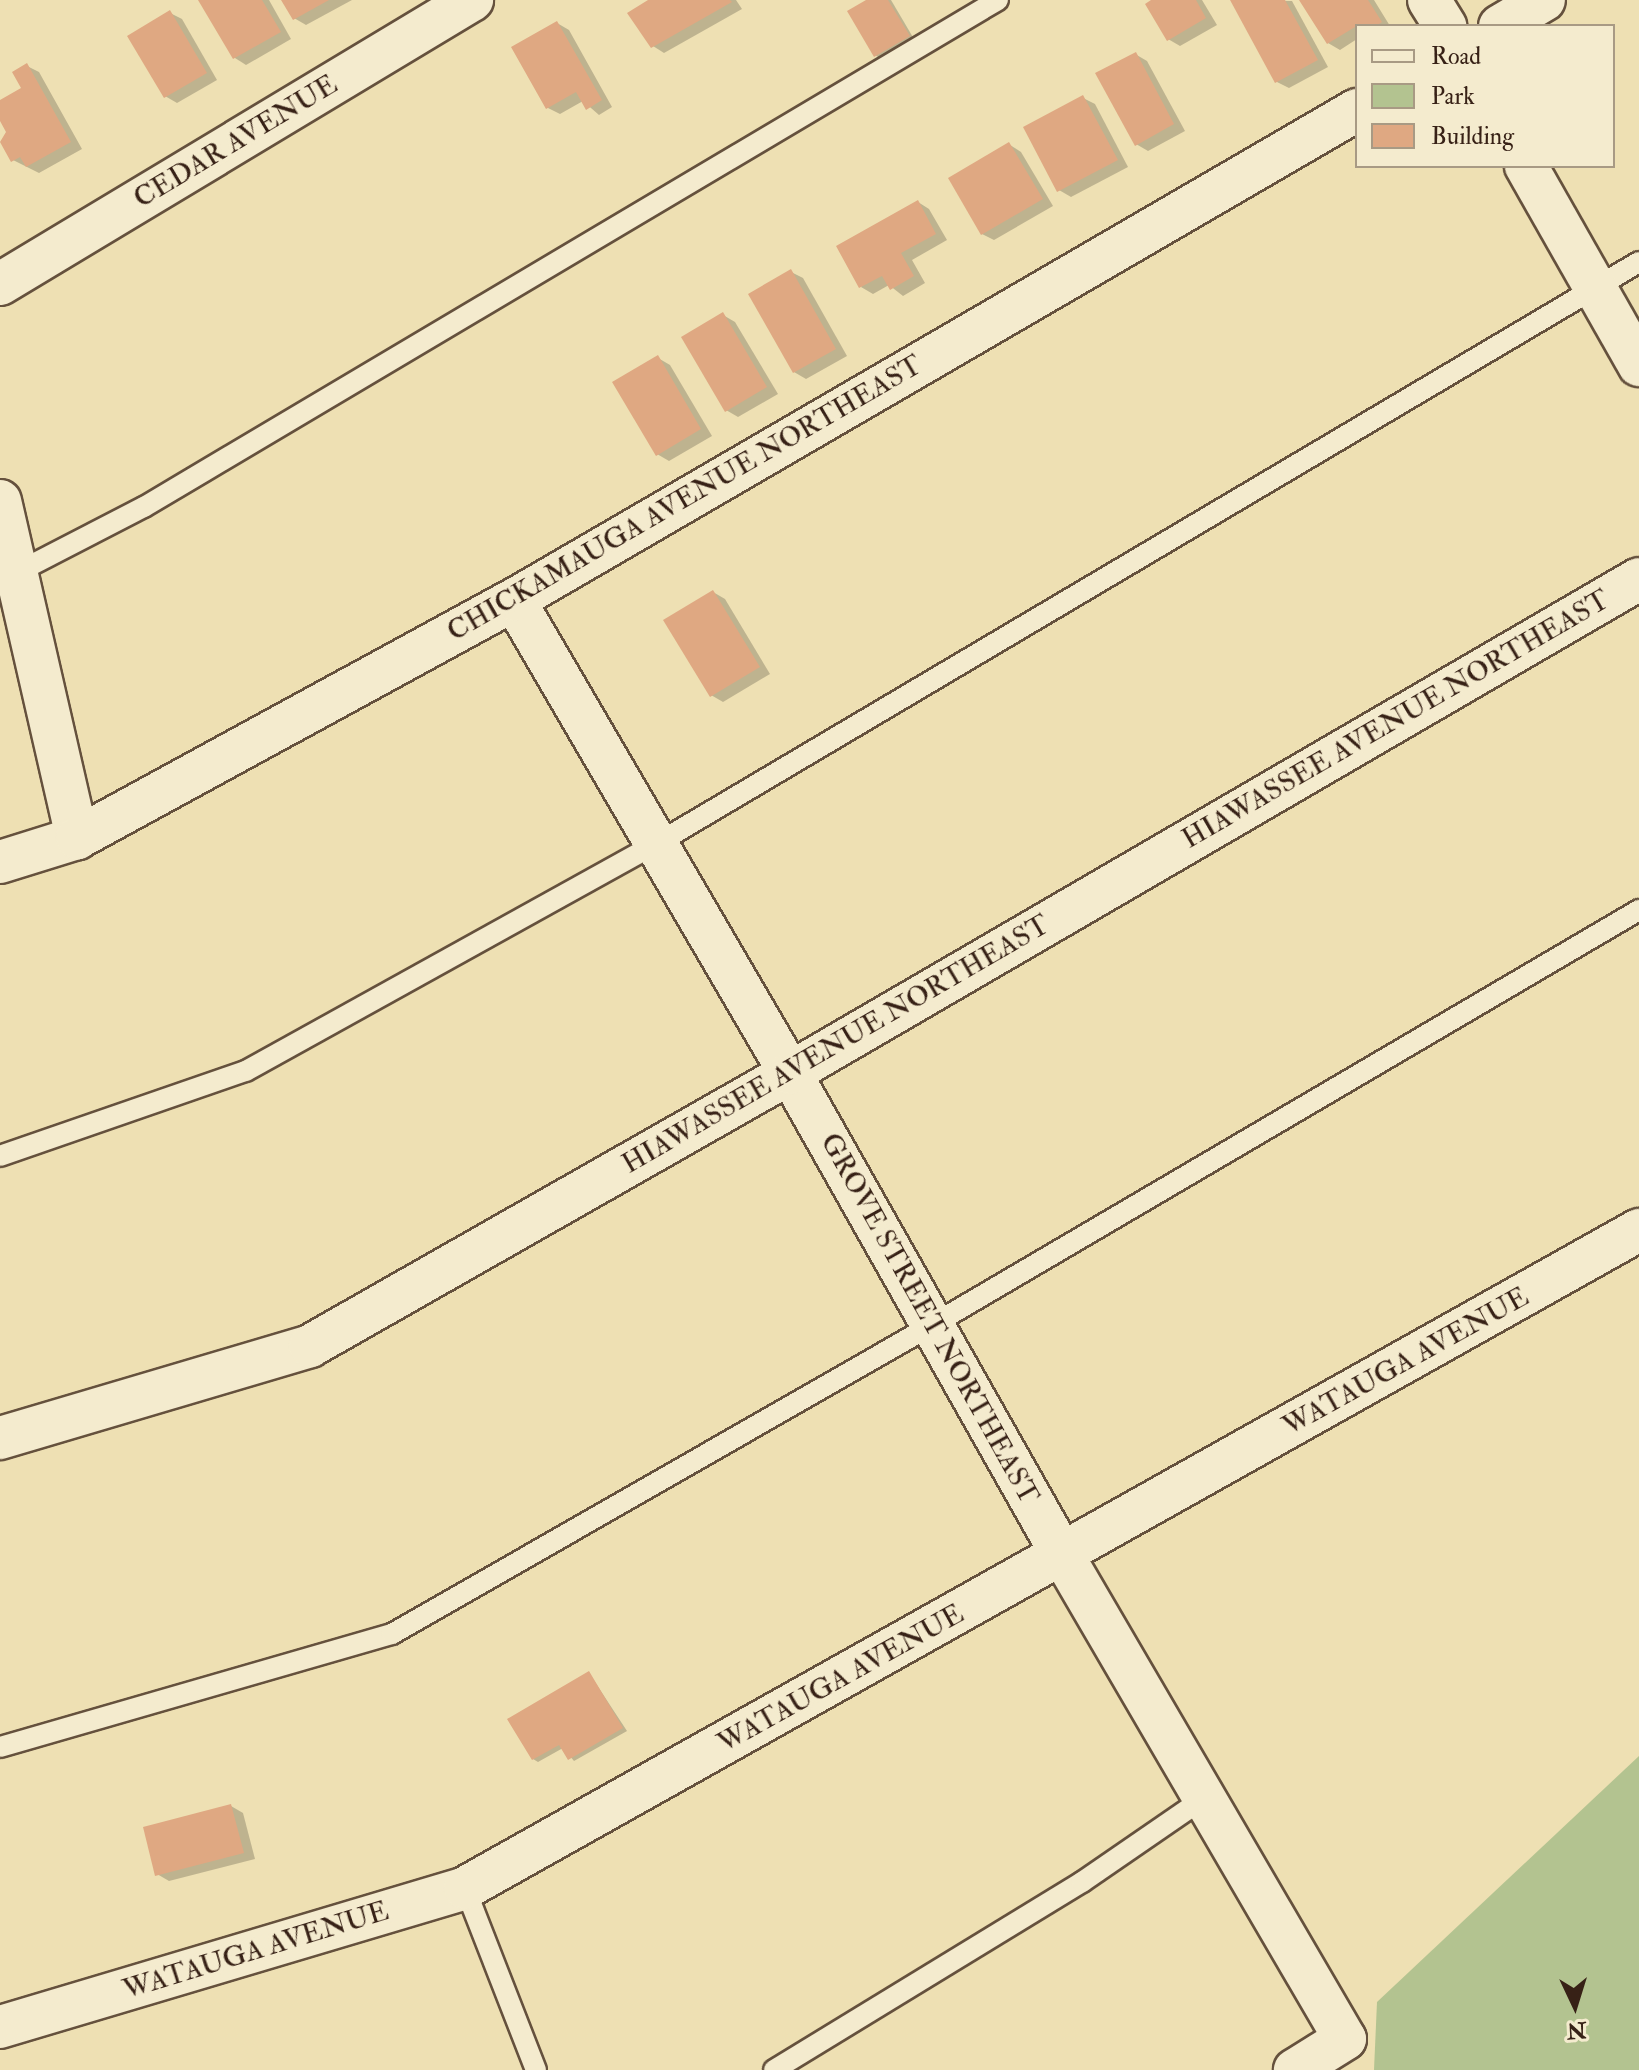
<!DOCTYPE html>
<style>
body{margin:0}
#map{position:relative;width:1639px;height:2070px;overflow:hidden;background:#eee0b3;font-family:"IM FELL Double Pica",serif}
div>[style]{position:absolute}
.green>*{inset:0;background:#b3c390}
.shadow>*{inset:0;background:#0003}
.building>*{inset:0;background:#dfa882}
.roads{filter:drop-shadow(2px 0 #65513d) drop-shadow(-2px 0 #65513d) drop-shadow(0 2px #65513d) drop-shadow(0 -2px #65513d)}
.service>*{height:20px;margin:-10px;padding:0 10px;transform-origin:10px;border-radius:10px;background:#f4ebce}
.minor>*{height:42px;margin:-21px;padding:0 21px;transform-origin:21px;border-radius:21px;background:#f4ebce}
span{translate:-50% -50%;white-space:nowrap;text-align:center;line-height:1.15;-webkit-text-stroke:7px #f4ebce;paint-order:stroke}
.street-label{font-size:28px;color:#372116}
.legend{position:absolute;left:1355px;top:24px;width:260px;height:144px;box-sizing:border-box;background:#f4ebce;border:2px solid #a89a84;margin:0;padding:10px 14px;list-style:none;font-size:24px;color:#372116}
.legend li{display:flex;align-items:center;gap:16px;height:40px}
.legend b{width:40px;border:2px solid #a89a84}
.north{position:absolute;left:1535px;top:1966px;width:80px;height:80px;-webkit-text-stroke:6px #f4ebce;paint-order:stroke;rotate:176deg;font-size:22px;font-weight:700;line-height:32px;text-align:center;color:#372116}
.north::after{content:'';display:block;margin:auto;width:28px;height:36px;background:#372116;clip-path:polygon(50% 0,100% 100%,50% 72%,0 100%)}
</style>
<div id="map">
<div class="green">
<div style="clip-path:polygon(1639px 1756px,1639px 2070px,1374px 2070px,1377px 2002px)"></div>
</div>
<div class="shadow">
<div style="clip-path:polygon(201px 0,269px 0,291px 39px,246px 65px,235px 58px)"></div>
<div style="clip-path:polygon(283px 0,352px 0,306px 25px,294px 18px)"></div>
<div style="clip-path:polygon(652px 0,736px 0,742px 9px,664px 53px,653px 46px)"></div>
<div style="clip-path:polygon(870px 0,891px 0,914px 39px,881px 59px,875px 55px)"></div>
<div style="clip-path:polygon(1155px 0,1202px 0,1217px 25px,1180px 46px,1168px 39px)"></div>
<div style="clip-path:polygon(1232px 0,1292px 1px,1328px 67px,1289px 88px,1277px 82px)"></div>
<div style="clip-path:polygon(1301px 0,1374px 0,1390px 26px,1357px 26px,1357px 39px,1340px 50px,1328px 43px)"></div>
<div style="clip-path:polygon(170px 13px,182px 19px,217px 80px,177px 103px,165px 96px)"></div>
<div style="clip-path:polygon(557px 23px,569px 30px,612px 107px,599px 115px,583px 101px,560px 114px,548px 108px)"></div>
<div style="clip-path:polygon(1135px 54px,1147px 61px,1185px 131px,1148px 151px,1136px 144px)"></div>
<div style="clip-path:polygon(27px 66px,39px 72px,82px 149px,39px 173px,13px 160px,9px 132px,0 117px,0 102px,24px 89px)"></div>
<div style="clip-path:polygon(1083px 98px,1095px 104px,1128px 167px,1071px 197px,1059px 190px)"></div>
<div style="clip-path:polygon(1010px 145px,1021px 152px,1053px 206px,994px 240px,982px 234px)"></div>
<div style="clip-path:polygon(918px 202px,929px 209px,947px 240px,912px 260px,925px 283px,903px 296px,889px 285px,873px 294px,861px 287px)"></div>
<div style="clip-path:polygon(791px 272px,803px 278px,847px 356px,806px 379px,794px 372px)"></div>
<div style="clip-path:polygon(723px 315px,735px 322px,778px 394px,738px 417px,726px 410px)"></div>
<div style="clip-path:polygon(658px 358px,670px 365px,712px 436px,669px 461px,657px 454px)"></div>
<div style="clip-path:polygon(713px 592px,725px 599px,770px 674px,723px 702px,711px 695px)"></div>
<div style="clip-path:polygon(589px 1673px,627px 1731px,574px 1761px,563px 1748px,538px 1762px,533px 1759px)"></div>
<div style="clip-path:polygon(231px 1806px,243px 1813px,255px 1859px,169px 1881px,157px 1874px)"></div>
</div>
<div class="building">
<div style="clip-path:polygon(198px 0,262px 0,281px 32px,233px 59px)"></div>
<div style="clip-path:polygon(281px 0,329px 0,293px 20px)"></div>
<div style="clip-path:polygon(648px 0,730px 0,732px 2px,651px 48px,627px 13px)"></div>
<div style="clip-path:polygon(866px 0,888px 0,910px 36px,874px 57px,847px 11px)"></div>
<div style="clip-path:polygon(1151px 0,1196px 0,1206px 18px,1167px 41px,1145px 4px)"></div>
<div style="clip-path:polygon(1230px 0,1285px 0,1318px 60px,1275px 83px)"></div>
<div style="clip-path:polygon(1299px 0,1368px 0,1382px 22px,1376px 26px,1360px 24px,1327px 44px)"></div>
<div style="clip-path:polygon(170px 10px,207px 73px,164px 98px,127px 36px)"></div>
<div style="clip-path:polygon(557px 21px,602px 100px,586px 110px,576px 92px,546px 109px,511px 47px)"></div>
<div style="clip-path:polygon(1136px 52px,1174px 124px,1135px 146px,1095px 73px)"></div>
<div style="clip-path:polygon(27px 63px,71px 142px,26px 167px,20px 157px,11px 162px,0 142px,6px 132px,0 121px,0 100px,21px 88px,12px 72px)"></div>
<div style="clip-path:polygon(1083px 95px,1118px 160px,1057px 192px,1023px 127px)"></div>
<div style="clip-path:polygon(1009px 142px,1043px 199px,981px 235px,948px 178px)"></div>
<div style="clip-path:polygon(918px 200px,936px 234px,901px 253px,914px 276px,890px 290px,882px 276px,859px 288px,836px 246px)"></div>
<div style="clip-path:polygon(791px 269px,836px 349px,793px 373px,748px 294px)"></div>
<div style="clip-path:polygon(723px 312px,767px 387px,725px 412px,681px 337px)"></div>
<div style="clip-path:polygon(658px 355px,701px 429px,656px 456px,612px 382px)"></div>
<div style="clip-path:polygon(713px 590px,760px 667px,710px 697px,663px 620px)"></div>
<div style="clip-path:polygon(589px 1671px,623px 1728px,568px 1760px,559px 1745px,532px 1760px,507px 1719px)"></div>
<div style="clip-path:polygon(231px 1804px,244px 1853px,155px 1876px,143px 1827px)"></div>
</div>
<div class="roads">
<div class="service">
<div style="left:14px;top:574px;width:146px;rotate:-27.3deg"></div>
<div style="left:144px;top:507px;width:993px;rotate:-30.7deg"></div>
<div style="left:0;top:1156px;width:260px;rotate:-19.1deg"></div>
<div style="left:246px;top:1071px;width:469px;rotate:-29deg"></div>
<div style="left:656px;top:844px;width:1142px;rotate:-30.63deg"></div>
<div style="left:0;top:1747px;width:408px;rotate:-16.1deg"></div>
<div style="left:392px;top:1634px;width:622px;rotate:-29.78deg"></div>
<div style="left:932px;top:1325px;width:820px;rotate:-30.41deg"></div>
<div style="left:465px;top:1888px;width:195px;rotate:68.7deg"></div>
<div style="left:774px;top:2070px;width:361px;rotate:-31.4deg"></div>
<div style="left:1082px;top:1882px;width:148px;rotate:-34.5deg"></div>
</div>
<div class="minor">
<div style="left:1429px;top:0;width:31px;rotate:58deg"></div>
<div style="left:1500px;top:26px;width:51px;rotate:-30.6deg"></div>
<div style="left:1526px;top:166px;width:229px;rotate:60.4deg"></div>
<div style="left:0;top:284px;width:551px;rotate:-31.04deg"></div>
<div style="left:0;top:501px;width:346px;rotate:77.1deg"></div>
<div style="left:514px;top:600px;width:548px;rotate:59.74deg"></div>
<div style="left:790px;top:1073px;width:555px;rotate:60.52deg"></div>
<div style="left:1063px;top:1556px;width:559px;rotate:59.72deg"></div>
<div style="left:1345px;top:2039px;width:59px;rotate:148.2deg"></div>
<div style="left:0;top:862px;width:81px;rotate:-17.3deg"></div>
<div style="left:77px;top:838px;width:498px;rotate:-28.6deg"></div>
<div style="left:514px;top:600px;width:975px;rotate:-30.17deg"></div>
<div style="left:0;top:1438px;width:323px;rotate:-16.5deg"></div>
<div style="left:310px;top:1346px;width:552px;rotate:-29.63deg"></div>
<div style="left:790px;top:1073px;width:982px;rotate:-30.19deg"></div>
<div style="left:0;top:2027px;width:485px;rotate:-16.6deg"></div>
<div style="left:465px;top:1888px;width:1346px;rotate:-29.27deg"></div>
</div>
</div>
<div class="street-label">
<span style="left:236px;top:142px;rotate:-31deg">CEDAR AVENUE</span>
<span style="left:685px;top:499px;rotate:-30deg">CHICKAMAUGA AVENUE NORTHEAST</span>
<span style="left:1396px;top:720px;rotate:-30deg">HIAWASSEE AVENUE NORTHEAST</span>
<span style="left:836px;top:1045px;rotate:-30deg">HIAWASSEE AVENUE NORTHEAST</span>
<span style="left:929px;top:1319px;rotate:61deg">GROVE STREET NORTHEAST</span>
<span style="left:1406px;top:1362px;rotate:-29deg">WATAUGA AVENUE</span>
<span style="left:841px;top:1679px;rotate:-29deg">WATAUGA AVENUE</span>
<span style="left:256px;top:1951px;rotate:-17deg">WATAUGA AVENUE</span>
</div>
<ul class="legend">
<li><b style="height:10px;background:#f4ebce"></b>Road</li>
<li><b style="height:22px;background:#b3c390"></b>Park</li>
<li><b style="height:22px;background:#dfa882"></b>Building</li>
</ul>
<div class="north">N</div>
</div>
